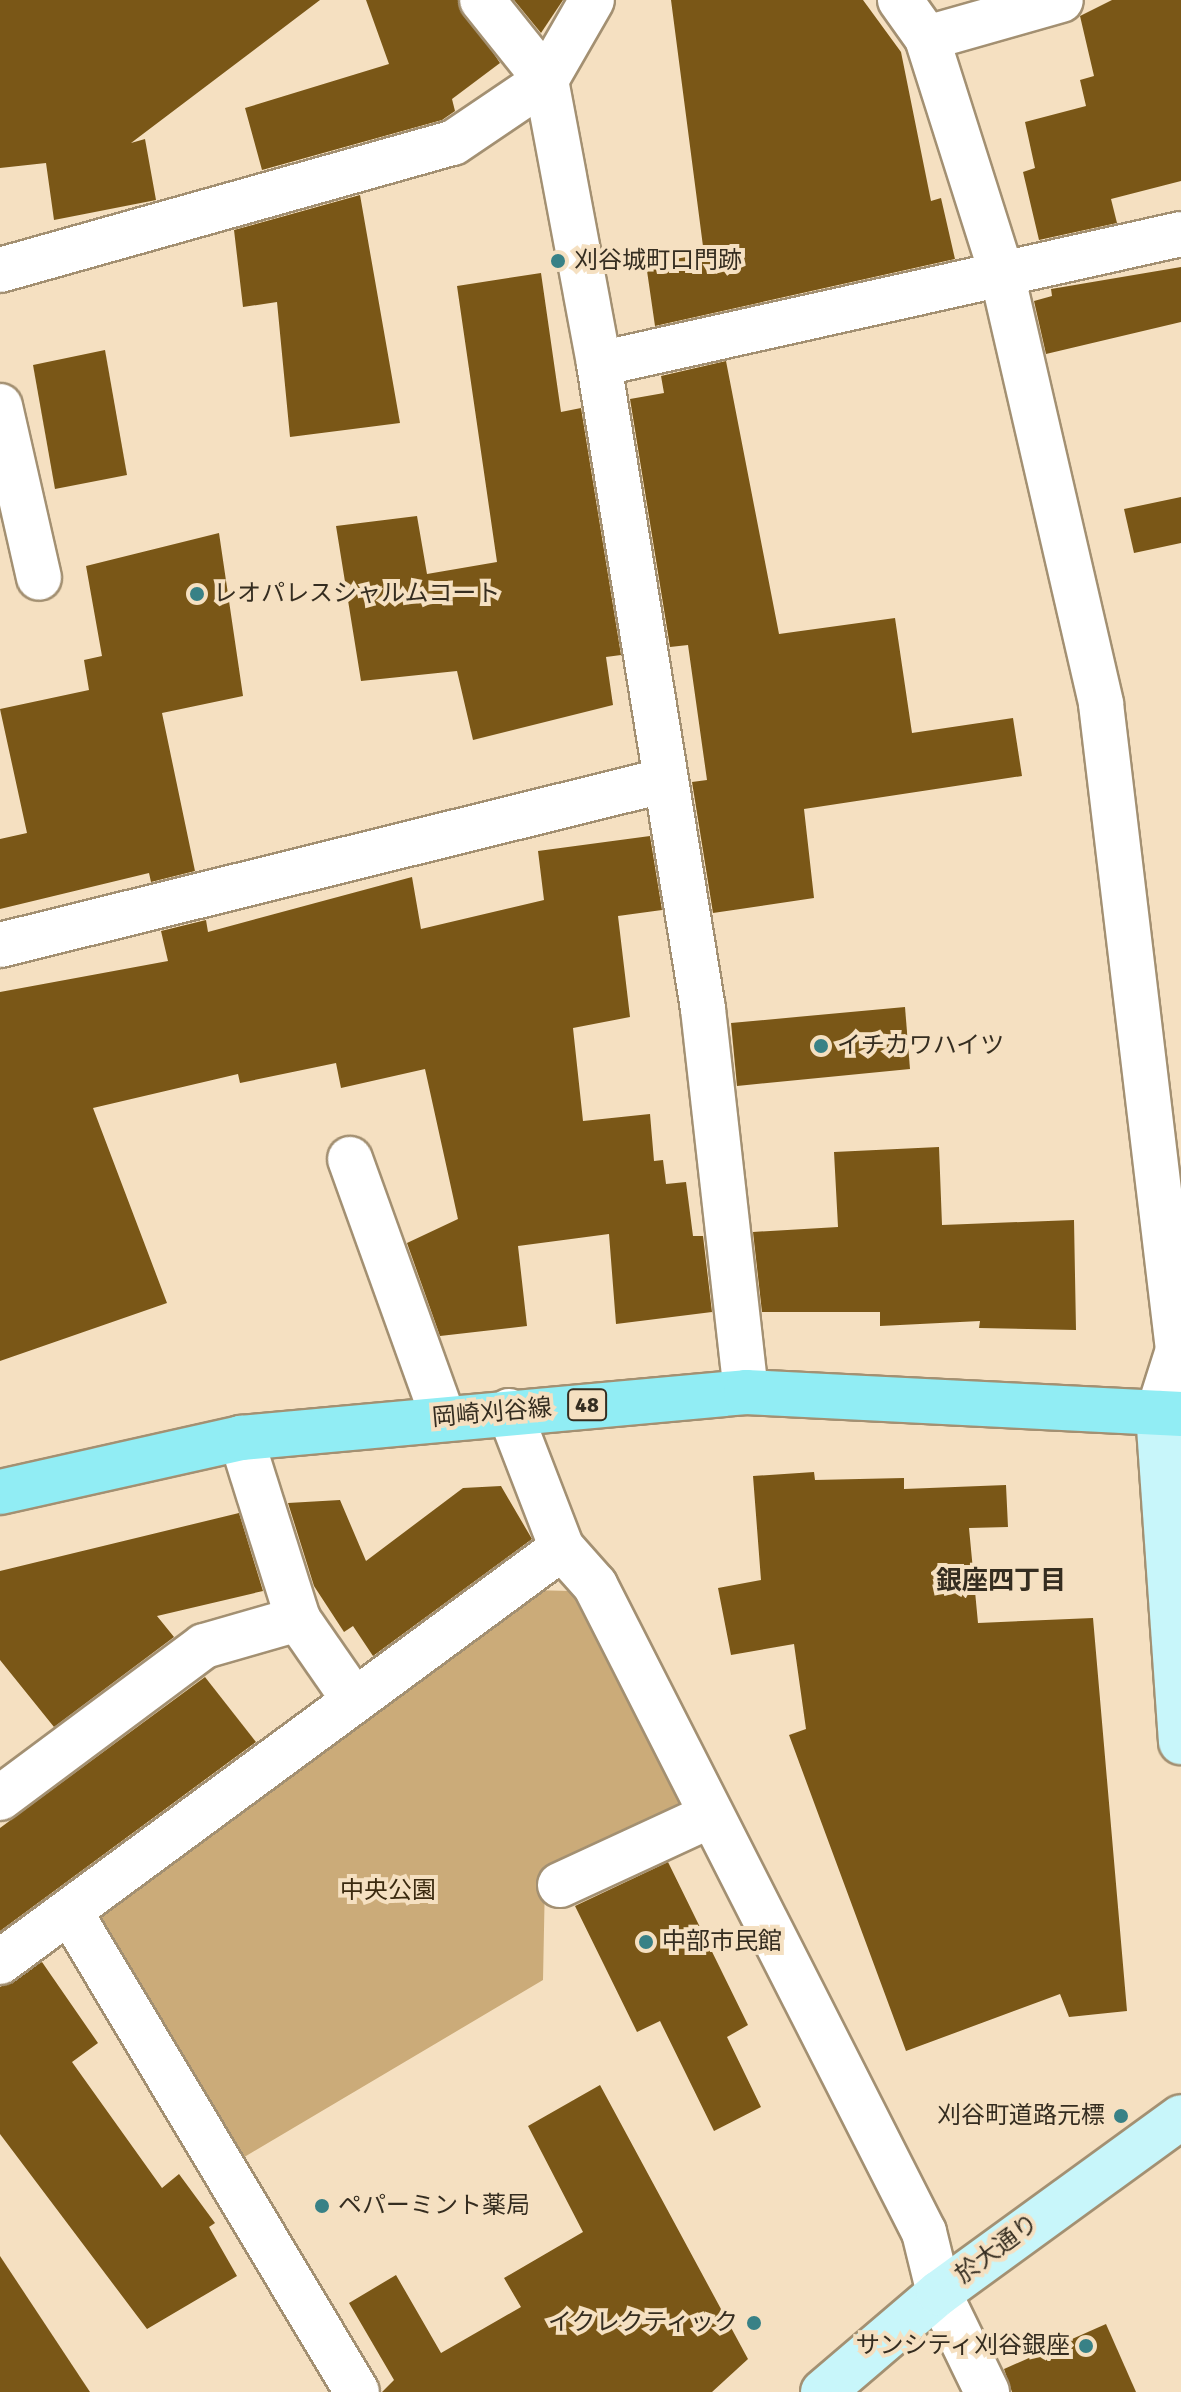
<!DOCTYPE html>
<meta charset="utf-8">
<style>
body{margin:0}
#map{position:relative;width:1181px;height:2392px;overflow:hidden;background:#f5e0c1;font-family:Signika,"Noto Sans JP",sans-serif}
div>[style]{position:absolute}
.green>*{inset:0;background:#cbab79}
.building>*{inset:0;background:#7a5717}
.roads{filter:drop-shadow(2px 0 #a39072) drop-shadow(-2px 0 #a39072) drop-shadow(0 2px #a39072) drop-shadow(0 -2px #a39072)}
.street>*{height:44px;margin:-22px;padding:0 22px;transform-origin:22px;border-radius:22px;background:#fff}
.secondary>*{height:44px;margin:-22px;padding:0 22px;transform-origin:22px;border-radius:22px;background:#c8f6fa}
.primary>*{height:44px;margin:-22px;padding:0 22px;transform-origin:22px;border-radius:22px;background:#91edf4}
.dots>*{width:22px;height:22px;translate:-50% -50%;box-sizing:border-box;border:4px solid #f5e0c1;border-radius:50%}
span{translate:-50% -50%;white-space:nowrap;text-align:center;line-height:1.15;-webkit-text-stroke:8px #f5e0c1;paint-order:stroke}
.shield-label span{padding:2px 6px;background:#f5e0c1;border:2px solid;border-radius:6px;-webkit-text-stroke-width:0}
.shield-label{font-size:22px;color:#352d20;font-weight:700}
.poi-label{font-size:24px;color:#352d20}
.left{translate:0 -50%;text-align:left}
.right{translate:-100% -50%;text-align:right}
.street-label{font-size:24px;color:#352d20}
.park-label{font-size:24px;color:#3b2a0f}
.neighbourhood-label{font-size:26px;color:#352d20;font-weight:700}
</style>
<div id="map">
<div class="green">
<div style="clip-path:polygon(531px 1590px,571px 1591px,680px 1805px,545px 1879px,543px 1980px,241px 2159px,92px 1916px)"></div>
</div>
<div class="building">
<div style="clip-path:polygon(0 0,320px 0,131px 143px,145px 139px,156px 200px,54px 220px,46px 163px,0 168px)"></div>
<div style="clip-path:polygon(366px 0,458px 0,500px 63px,452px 99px,455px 111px,442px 120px,262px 170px,245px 108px,389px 64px)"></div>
<div style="clip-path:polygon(514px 0,563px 0,541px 33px)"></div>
<div style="clip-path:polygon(671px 0,863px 0,901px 52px,931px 201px,941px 198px,955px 259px,655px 326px,646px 264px,704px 254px)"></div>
<div style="clip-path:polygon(1112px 0,1181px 0,1181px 181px,1111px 199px,1117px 223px,1039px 240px,1023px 172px,1035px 168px,1025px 122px,1086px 106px,1080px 80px,1094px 76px,1080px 16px)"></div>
<div style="clip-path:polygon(360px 195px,400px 423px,290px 437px,277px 302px,243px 307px,234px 230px)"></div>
<div style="clip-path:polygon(1181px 267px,1181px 322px,1046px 354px,1034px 301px,1052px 296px,1051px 289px)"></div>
<div style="clip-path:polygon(541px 273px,561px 412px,581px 408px,621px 655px,606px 657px,613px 705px,473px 740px,457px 671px,361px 681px,336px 526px,417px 516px,427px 574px,497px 562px,457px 286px)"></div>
<div style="clip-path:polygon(105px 350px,127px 475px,55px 489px,33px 365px)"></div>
<div style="clip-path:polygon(726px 361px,779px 634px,895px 618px,912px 733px,1013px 718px,1022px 776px,804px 809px,814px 898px,713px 913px,692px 782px,707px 780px,688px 645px,670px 647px,630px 399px,664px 393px,661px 376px)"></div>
<div style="clip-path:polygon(1181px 497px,1181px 543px,1134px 553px,1124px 509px)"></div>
<div style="clip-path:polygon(219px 533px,243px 696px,162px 713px,195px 871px,151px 882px,149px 873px,0 909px,0 839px,27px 833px,0 709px,89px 690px,84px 660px,102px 656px,86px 566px)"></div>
<div style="clip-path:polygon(650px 836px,662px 910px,618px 916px,630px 1017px,573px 1028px,583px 1121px,650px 1114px,654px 1161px,663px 1160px,666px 1184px,686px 1182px,693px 1236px,703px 1236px,712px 1312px,616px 1324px,609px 1234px,518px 1246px,527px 1326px,440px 1336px,407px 1243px,458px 1219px,425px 1069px,341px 1088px,336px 1063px,240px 1083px,238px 1074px,93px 1108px,167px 1303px,0 1361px,0 992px,168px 961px,161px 931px,206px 920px,208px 932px,412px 877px,421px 929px,544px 900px,538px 851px)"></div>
<div style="clip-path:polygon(905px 1007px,910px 1069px,737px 1086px,731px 1023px)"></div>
<div style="clip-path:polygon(939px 1147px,942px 1225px,1074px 1220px,1076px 1330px,979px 1328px,980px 1321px,880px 1326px,880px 1312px,762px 1312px,753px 1232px,838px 1227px,834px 1152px)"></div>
<div style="clip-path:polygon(814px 1472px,815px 1480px,904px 1478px,904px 1489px,1006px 1485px,1008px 1527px,969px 1528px,978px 1623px,1093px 1618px,1127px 2011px,1069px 2017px,1060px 1994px,906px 2051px,789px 1735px,806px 1729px,794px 1644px,731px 1655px,718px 1588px,761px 1580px,753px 1476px)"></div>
<div style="clip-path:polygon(501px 1486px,532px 1539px,373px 1656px,353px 1626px,344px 1632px,314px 1586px,288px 1503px,340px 1500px,366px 1561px,463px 1488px)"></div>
<div style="clip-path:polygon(239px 1513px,263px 1591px,157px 1616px,174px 1637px,54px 1727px,0 1660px,0 1571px)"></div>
<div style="clip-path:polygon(205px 1677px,256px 1742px,0 1931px,0 1828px)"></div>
<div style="clip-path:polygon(668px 1862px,748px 2025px,727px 2037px,761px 2107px,714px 2131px,660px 2021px,637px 2032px,575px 1906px)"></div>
<div style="clip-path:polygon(42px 1962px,98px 2043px,72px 2062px,162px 2188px,179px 2174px,215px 2223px,209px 2227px,237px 2276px,147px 2329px,0 2134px,0 1987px)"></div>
<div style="clip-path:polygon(600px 2085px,748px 2359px,712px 2392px,382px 2392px,394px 2380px,349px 2303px,396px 2275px,441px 2353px,521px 2307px,504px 2278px,583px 2232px,528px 2126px)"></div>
<div style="clip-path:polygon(0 2256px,90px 2392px,0 2392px)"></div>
<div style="clip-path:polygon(1106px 2324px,1136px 2392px,1012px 2392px,1004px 2369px)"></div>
</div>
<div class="roads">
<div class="street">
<div style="left:482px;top:0;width:102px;rotate:51.3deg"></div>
<div style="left:546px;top:80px;width:289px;rotate:79.4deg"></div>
<div style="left:599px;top:364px;width:596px;rotate:-12.59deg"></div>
<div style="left:900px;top:0;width:47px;rotate:54.6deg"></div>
<div style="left:927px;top:38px;width:248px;rotate:72.4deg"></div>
<div style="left:1002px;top:274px;width:441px;rotate:77deg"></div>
<div style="left:1101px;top:704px;width:651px;rotate:83.2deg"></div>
<div style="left:1178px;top:1350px;width:66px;rotate:107.6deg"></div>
<div style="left:927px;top:38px;width:139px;rotate:-15.8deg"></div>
<div style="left:0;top:270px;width:470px;rotate:-15.7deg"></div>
<div style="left:453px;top:143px;width:112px;rotate:-34.1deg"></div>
<div style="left:546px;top:80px;width:92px;rotate:-60.1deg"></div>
<div style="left:599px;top:364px;width:653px;rotate:80.84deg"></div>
<div style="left:703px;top:1009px;width:385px;rotate:83.6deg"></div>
<div style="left:0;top:406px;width:176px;rotate:77.2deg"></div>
<div style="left:0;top:945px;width:686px;rotate:-13.91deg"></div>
<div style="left:350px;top:1159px;width:274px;rotate:70.2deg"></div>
<div style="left:509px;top:1411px;width:147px;rotate:68.9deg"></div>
<div style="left:562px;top:1548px;width:50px;rotate:48.3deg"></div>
<div style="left:595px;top:1585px;width:726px;rotate:63.05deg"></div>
<div style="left:924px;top:2232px;width:63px;rotate:76.2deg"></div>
<div style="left:939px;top:2293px;width:110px;rotate:64.1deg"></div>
<div style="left:241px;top:1438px;width:190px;rotate:72.5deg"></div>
<div style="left:298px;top:1619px;width:95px;rotate:55.3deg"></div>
<div style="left:0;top:1798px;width:254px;rotate:-36.7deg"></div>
<div style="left:204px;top:1646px;width:98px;rotate:-16deg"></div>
<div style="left:560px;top:1885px;width:164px;rotate:-24.8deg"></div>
<div style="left:70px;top:1912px;width:559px;rotate:59.12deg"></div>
<div style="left:0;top:1962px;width:698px;rotate:-36.38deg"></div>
</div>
<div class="secondary">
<div style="left:1158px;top:1413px;width:330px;rotate:86deg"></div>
<div style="left:823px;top:2392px;width:153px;rotate:-40.5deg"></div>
<div style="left:939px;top:2293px;width:299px;rotate:-36deg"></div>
</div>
<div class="primary">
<div style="left:0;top:1492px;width:247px;rotate:-12.6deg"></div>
<div style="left:241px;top:1438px;width:507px;rotate:-5.2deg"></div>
<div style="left:746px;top:1392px;width:436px;rotate:2.9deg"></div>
</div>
</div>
<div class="dots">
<div style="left:558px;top:261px;background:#388186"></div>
<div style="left:197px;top:594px;background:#388186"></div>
<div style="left:821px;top:1046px;background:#388186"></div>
<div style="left:646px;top:1942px;background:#388186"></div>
<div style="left:1121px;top:2116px;background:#388186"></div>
<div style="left:322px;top:2206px;background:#388186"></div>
<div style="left:754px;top:2323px;background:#388186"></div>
<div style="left:1086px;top:2346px;background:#388186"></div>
</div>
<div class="shield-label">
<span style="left:587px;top:1405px">48</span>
</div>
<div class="poi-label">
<span class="left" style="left:574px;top:261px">刈谷城町口門跡</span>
<span class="left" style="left:213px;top:594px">レオパレスシャルムコート</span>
<span class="left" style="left:837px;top:1046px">イチカワハイツ</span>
<span class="left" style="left:662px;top:1942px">中部市民館</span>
<span class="right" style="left:1105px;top:2116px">刈谷町道路元標</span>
<span class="left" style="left:338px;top:2206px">ペパーミント薬局</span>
<span class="right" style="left:738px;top:2323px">イクレクティック</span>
<span class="right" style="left:1070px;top:2346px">サンシティ刈谷銀座</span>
</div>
<div class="street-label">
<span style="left:492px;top:1413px;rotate:-5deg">岡崎刈谷線</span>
<span style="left:997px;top:2249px;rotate:-37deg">於大通り</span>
</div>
<div class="park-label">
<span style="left:388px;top:1891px">中央公園</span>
</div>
<div class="neighbourhood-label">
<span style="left:1001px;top:1582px">銀座四丁目</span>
</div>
</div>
